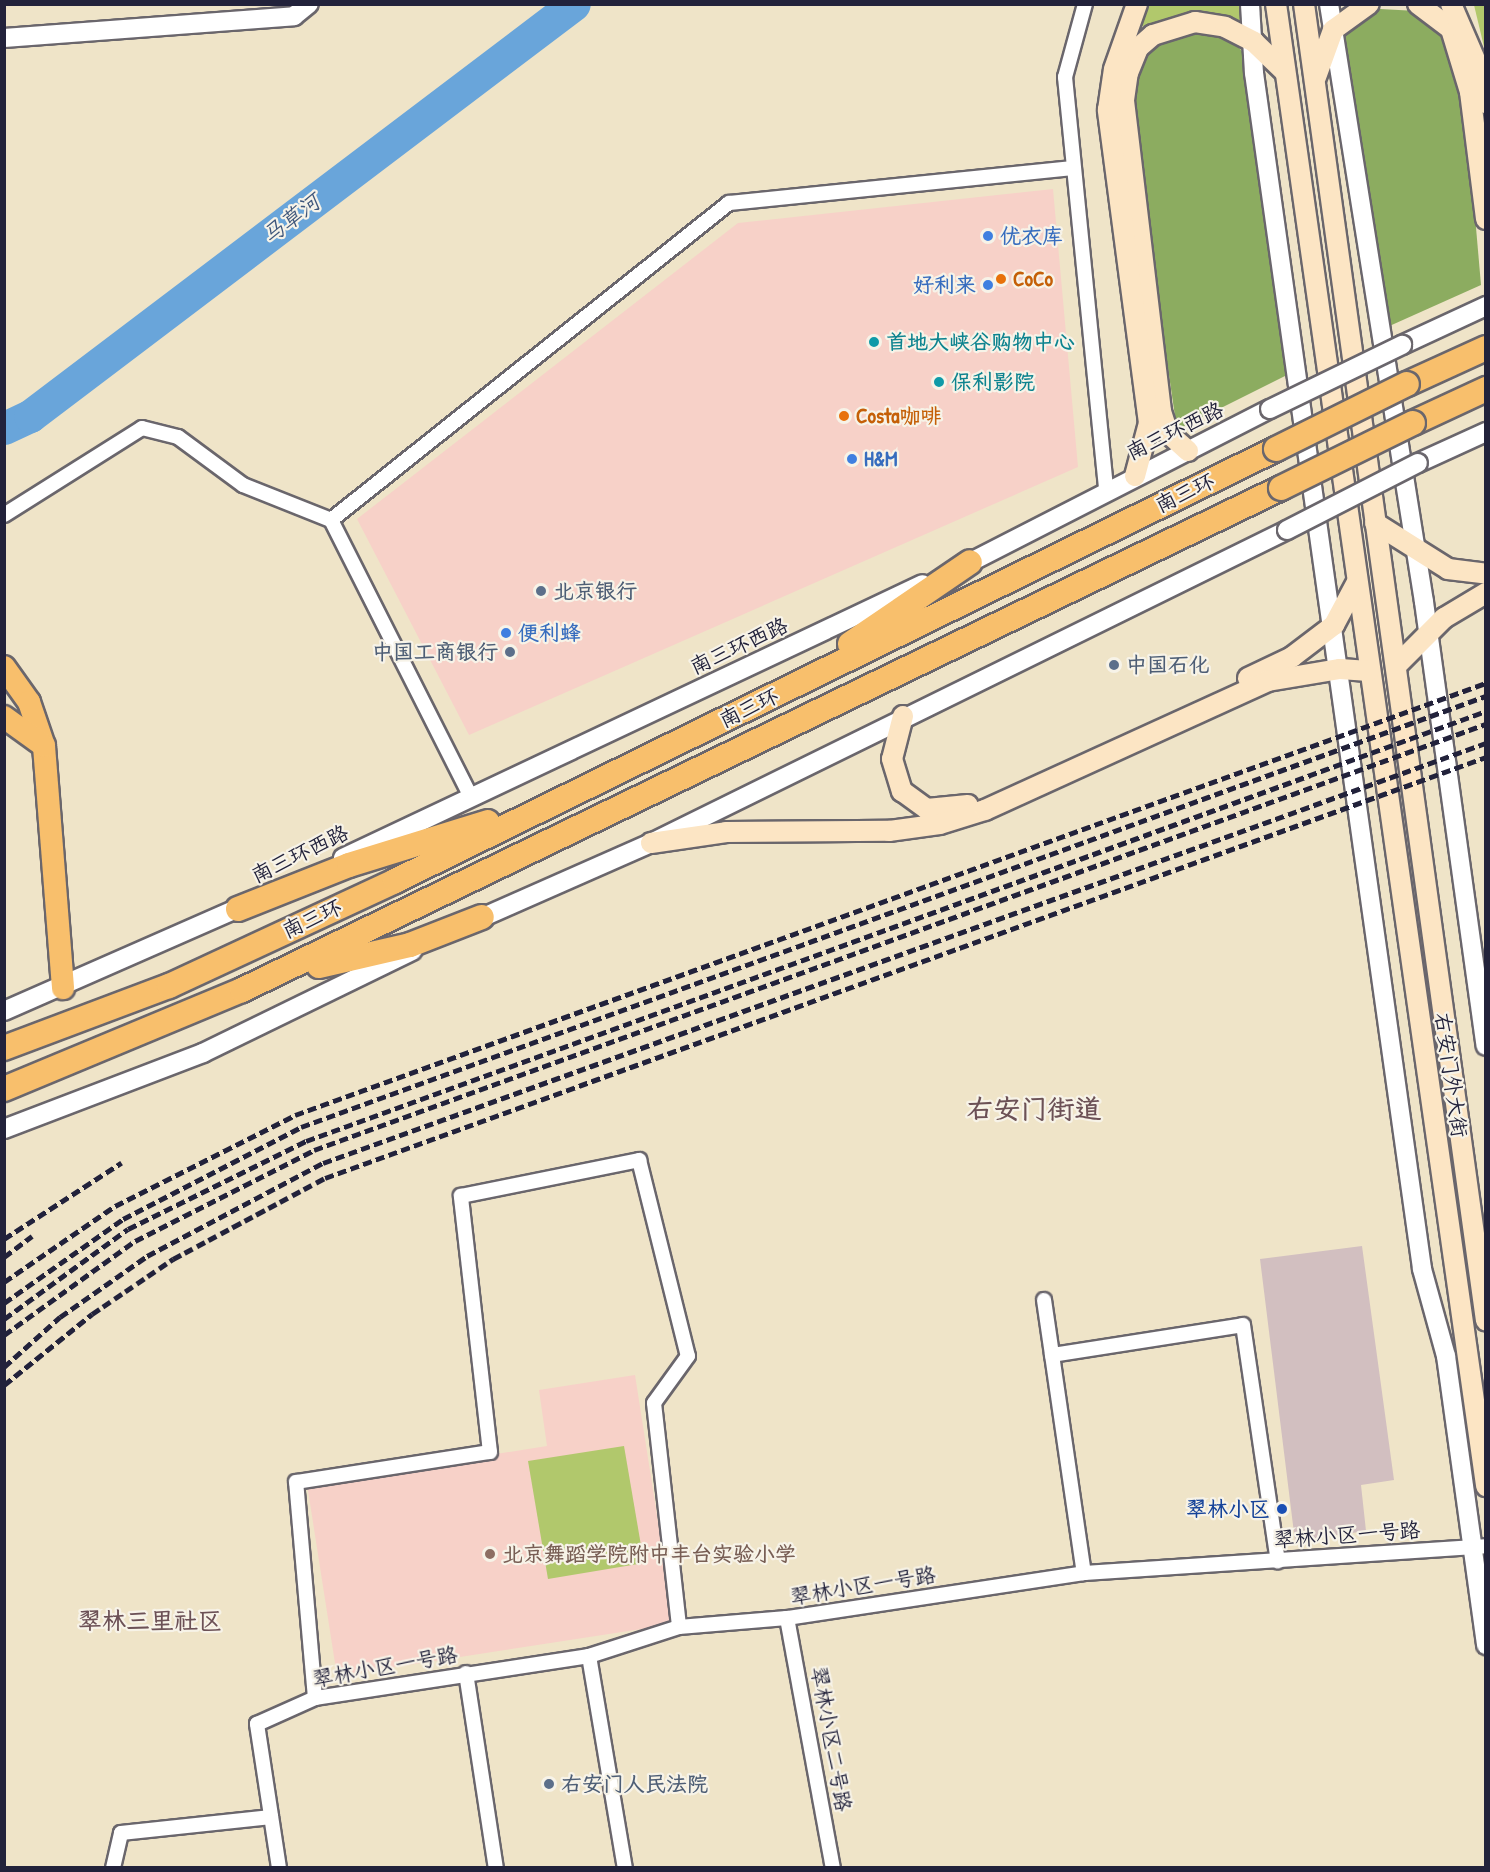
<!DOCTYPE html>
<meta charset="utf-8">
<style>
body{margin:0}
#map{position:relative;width:1490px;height:1872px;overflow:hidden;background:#efe4c8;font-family:"Patrick Hand","LXGW WenKai TC",sans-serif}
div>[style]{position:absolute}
.built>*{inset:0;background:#f7d1c8}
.industrial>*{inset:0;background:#d2bfc0}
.green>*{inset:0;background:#b1c86c}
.forest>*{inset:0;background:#8cac60}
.river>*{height:33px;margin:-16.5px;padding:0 16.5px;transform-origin:16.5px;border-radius:16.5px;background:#69a5da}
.roads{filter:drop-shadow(2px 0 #6a666c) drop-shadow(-2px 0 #6a666c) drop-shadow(0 2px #6a666c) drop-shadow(0 -2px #6a666c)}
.minor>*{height:14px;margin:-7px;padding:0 7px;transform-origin:7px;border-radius:7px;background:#fff}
.tertiary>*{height:18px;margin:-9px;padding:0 9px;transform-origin:9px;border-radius:9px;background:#fff}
.secondary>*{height:20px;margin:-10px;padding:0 10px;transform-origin:10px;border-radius:10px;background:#fce5c4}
.primary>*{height:22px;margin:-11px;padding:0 11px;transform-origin:11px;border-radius:11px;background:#f8bf6c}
.trunk>*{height:24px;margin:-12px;padding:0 12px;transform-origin:12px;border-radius:12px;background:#f8bf6c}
.rail>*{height:4.5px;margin-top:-2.25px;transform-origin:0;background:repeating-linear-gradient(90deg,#22223b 0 9px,transparent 0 13.5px)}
.bridges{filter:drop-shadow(2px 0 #6a666c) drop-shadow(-2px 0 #6a666c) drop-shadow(0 2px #6a666c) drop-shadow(0 -2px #6a666c)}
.tertiary-bridge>*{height:18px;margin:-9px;padding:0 9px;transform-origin:9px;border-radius:9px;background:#fff}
.trunk-bridge>*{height:24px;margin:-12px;padding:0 12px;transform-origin:12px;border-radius:12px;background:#f8bf6c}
.dots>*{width:16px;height:16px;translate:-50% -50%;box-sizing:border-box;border:3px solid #f7f3e8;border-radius:50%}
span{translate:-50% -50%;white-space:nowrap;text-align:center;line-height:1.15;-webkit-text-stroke:4.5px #f7f3e8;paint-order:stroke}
.shop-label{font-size:21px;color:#366cbe;font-weight:700}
.left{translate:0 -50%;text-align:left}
.right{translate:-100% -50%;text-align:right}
.food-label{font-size:21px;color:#c56008;font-weight:700}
.culture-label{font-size:21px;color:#0d838f;font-weight:700}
.street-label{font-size:21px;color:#22223b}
.service-label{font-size:21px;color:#4e5e75;font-weight:700}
.transit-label{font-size:21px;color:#164399;font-weight:700}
.education-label{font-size:21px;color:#785e54;font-weight:700}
.water-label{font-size:22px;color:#3e567b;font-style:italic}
.quarter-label{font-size:24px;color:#6c5156;font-weight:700}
.district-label{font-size:27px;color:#6c5156;font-weight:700}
.frame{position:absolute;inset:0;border:6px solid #22223b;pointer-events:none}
</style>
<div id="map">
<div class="built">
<div style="clip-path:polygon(1053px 189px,1078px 467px,469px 735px,357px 519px,738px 223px)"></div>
<div style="clip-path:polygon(635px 1375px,674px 1624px,337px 1676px,307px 1484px,547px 1446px,539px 1390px)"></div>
</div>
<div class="industrial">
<div style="clip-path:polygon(1362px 1246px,1394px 1480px,1361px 1485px,1366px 1531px,1295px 1541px,1260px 1259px)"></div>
</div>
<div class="green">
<div style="clip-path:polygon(1245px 4px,1249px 29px,1220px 16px,1176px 16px,1137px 28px,1149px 5px)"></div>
<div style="clip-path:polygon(1474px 5px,1485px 5px,1485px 51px)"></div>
<div style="clip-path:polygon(624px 1446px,644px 1563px,548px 1579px,528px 1461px)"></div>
</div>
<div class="forest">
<div style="clip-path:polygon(1380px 9px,1417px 11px,1445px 31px,1465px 101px,1481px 285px,1385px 328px,1344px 36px,1355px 21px)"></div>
<div style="clip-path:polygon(1195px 28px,1228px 35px,1246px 56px,1287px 375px,1177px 430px,1129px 101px,1134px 73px,1154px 39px)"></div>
</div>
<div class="river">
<div style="left:4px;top:428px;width:29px;rotate:-25deg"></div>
<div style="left:30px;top:416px;width:682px;rotate:-37.14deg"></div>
</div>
<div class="roads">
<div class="minor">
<div style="left:1085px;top:4px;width:76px;rotate:105.3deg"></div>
<div style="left:1065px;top:77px;width:415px;rotate:84.3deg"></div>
<div style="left:4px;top:515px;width:163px;rotate:-32.2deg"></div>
<div style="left:142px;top:428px;width:37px;rotate:14deg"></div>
<div style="left:178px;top:437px;width:81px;rotate:36.4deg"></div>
<div style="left:243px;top:485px;width:95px;rotate:21.7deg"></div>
<div style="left:471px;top:797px;width:310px;rotate:-116.8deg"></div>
<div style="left:331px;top:520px;width:509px;rotate:-38.54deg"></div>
<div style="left:729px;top:203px;width:346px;rotate:-5.8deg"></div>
<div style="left:1044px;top:1300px;width:276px;rotate:81.7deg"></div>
<div style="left:1052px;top:1355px;width:193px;rotate:-8.9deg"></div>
<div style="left:1243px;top:1325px;width:239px;rotate:81.6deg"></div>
<div style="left:787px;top:1618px;width:254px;rotate:79.6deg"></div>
<div style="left:589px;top:1656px;width:215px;rotate:80.4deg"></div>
<div style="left:466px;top:1673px;width:197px;rotate:81.3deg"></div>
<div style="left:315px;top:1698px;width:217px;rotate:-95deg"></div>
<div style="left:296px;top:1482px;width:196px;rotate:-8.8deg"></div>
<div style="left:490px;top:1452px;width:258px;rotate:-96.5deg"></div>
<div style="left:461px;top:1196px;width:182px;rotate:-11.4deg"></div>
<div style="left:639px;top:1160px;width:202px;rotate:76deg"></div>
<div style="left:688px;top:1356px;width:58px;rotate:125.9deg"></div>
<div style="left:654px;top:1403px;width:225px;rotate:83.6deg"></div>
<div style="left:113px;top:1868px;width:36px;rotate:-77deg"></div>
<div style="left:121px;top:1833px;width:151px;rotate:-6.1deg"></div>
<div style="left:279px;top:1868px;width:146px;rotate:-98.7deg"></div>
<div style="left:257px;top:1724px;width:64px;rotate:-24.1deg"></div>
<div style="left:315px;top:1698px;width:277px;rotate:-8.7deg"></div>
<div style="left:589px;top:1656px;width:95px;rotate:-17.9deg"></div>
<div style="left:679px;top:1627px;width:108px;rotate:-4.8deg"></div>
<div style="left:787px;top:1618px;width:300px;rotate:-8.6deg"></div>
<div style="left:1084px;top:1573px;width:403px;rotate:-3.8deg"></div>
</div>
<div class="tertiary">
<div style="left:1250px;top:4px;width:69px;rotate:86.7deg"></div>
<div style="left:1254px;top:73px;width:1208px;rotate:82deg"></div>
<div style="left:1422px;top:1269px;width:90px;rotate:74.6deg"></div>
<div style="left:1446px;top:1356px;width:292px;rotate:82.1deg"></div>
<div style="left:1329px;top:4px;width:605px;rotate:80.97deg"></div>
<div style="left:1424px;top:602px;width:448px;rotate:82.1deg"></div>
<div style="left:4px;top:38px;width:291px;rotate:-4.3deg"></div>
<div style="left:294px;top:16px;width:19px;rotate:-39deg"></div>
<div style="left:1402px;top:345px;width:93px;rotate:-24.9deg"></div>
<div style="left:1418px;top:463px;width:75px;rotate:-24.5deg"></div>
<div style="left:959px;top:568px;width:349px;rotate:-27.1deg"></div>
<div style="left:343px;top:858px;width:641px;rotate:-25.29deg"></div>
<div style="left:472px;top:922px;width:196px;rotate:-23.8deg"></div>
<div style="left:651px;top:843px;width:709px;rotate:-26.2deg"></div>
<div style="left:4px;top:1011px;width:266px;rotate:-23.7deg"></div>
<div style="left:4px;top:1129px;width:213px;rotate:-20.9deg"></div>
<div style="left:203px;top:1053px;width:233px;rotate:-26deg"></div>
</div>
<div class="secondary">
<div style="left:1276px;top:4px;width:1497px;rotate:81.93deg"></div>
<div style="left:1304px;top:4px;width:1329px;rotate:82.13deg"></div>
<div style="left:1418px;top:4px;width:41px;rotate:37.1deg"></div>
<div style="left:1451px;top:29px;width:66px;rotate:73.2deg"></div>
<div style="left:1470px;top:92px;width:128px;rotate:82.8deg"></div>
<div style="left:1451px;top:4px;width:65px;rotate:66.6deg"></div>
<div style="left:1477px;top:64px;width:40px;rotate:77deg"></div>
<div style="left:1316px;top:77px;width:50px;rotate:-70.1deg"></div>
<div style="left:1333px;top:30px;width:44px;rotate:-35.8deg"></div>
<div style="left:1188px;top:451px;width:27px;rotate:-138deg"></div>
<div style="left:1168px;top:433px;width:23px;rotate:-108deg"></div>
<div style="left:1161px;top:411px;width:313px;rotate:-96.8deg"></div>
<div style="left:1124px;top:100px;width:27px;rotate:-82deg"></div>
<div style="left:1128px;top:73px;width:27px;rotate:-68deg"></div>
<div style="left:1138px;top:48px;width:20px;rotate:-41deg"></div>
<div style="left:1153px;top:35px;width:44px;rotate:-17.2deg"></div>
<div style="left:1195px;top:22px;width:30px;rotate:9deg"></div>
<div style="left:1225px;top:27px;width:33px;rotate:27deg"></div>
<div style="left:1254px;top:42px;width:43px;rotate:44.1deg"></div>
<div style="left:1135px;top:476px;width:55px;rotate:-75.2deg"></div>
<div style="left:1149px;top:423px;width:316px;rotate:-97.5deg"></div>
<div style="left:1108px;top:110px;width:41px;rotate:-81.7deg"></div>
<div style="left:1114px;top:69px;width:69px;rotate:-70.5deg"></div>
<div style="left:1375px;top:523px;width:86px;rotate:32.2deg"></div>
<div style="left:1448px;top:569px;width:38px;rotate:7deg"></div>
<div style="left:1398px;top:664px;width:65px;rotate:-45deg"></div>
<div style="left:1444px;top:618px;width:49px;rotate:-30.8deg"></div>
<div style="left:1248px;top:678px;width:49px;rotate:-25.5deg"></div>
<div style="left:1292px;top:657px;width:53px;rotate:-37.3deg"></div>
<div style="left:1334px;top:625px;width:47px;rotate:-61.8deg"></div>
<div style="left:903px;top:716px;width:44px;rotate:104.3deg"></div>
<div style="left:892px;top:759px;width:34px;rotate:73deg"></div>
<div style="left:902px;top:791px;width:31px;rotate:36deg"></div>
<div style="left:927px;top:809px;width:41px;rotate:-5.6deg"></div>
<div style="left:651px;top:843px;width:76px;rotate:-8.3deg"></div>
<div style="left:726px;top:832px;width:163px;rotate:-0.4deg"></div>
<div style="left:889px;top:831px;width:51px;rotate:-7.8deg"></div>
<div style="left:940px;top:824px;width:47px;rotate:-17.3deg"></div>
<div style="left:985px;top:810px;width:311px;rotate:-24.5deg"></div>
<div style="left:1268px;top:681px;width:73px;rotate:-9.5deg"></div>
<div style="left:1340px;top:669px;width:29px;rotate:4deg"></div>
</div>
<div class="primary">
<div style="left:4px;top:667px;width:43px;rotate:54.5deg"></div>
<div style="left:29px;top:702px;width:46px;rotate:71.2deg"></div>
<div style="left:44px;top:746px;width:243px;rotate:85.5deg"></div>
<div style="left:4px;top:717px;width:49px;rotate:35.9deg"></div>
</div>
<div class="trunk">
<div style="left:1407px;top:384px;width:87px;rotate:-24.5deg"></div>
<div style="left:1413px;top:423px;width:81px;rotate:-25deg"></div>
<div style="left:850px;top:644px;width:145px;rotate:-34.3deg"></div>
<div style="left:238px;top:909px;width:119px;rotate:-21.6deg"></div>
<div style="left:349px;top:865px;width:145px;rotate:-17.2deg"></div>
<div style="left:319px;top:966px;width:93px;rotate:-13deg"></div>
<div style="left:410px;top:945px;width:77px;rotate:-21.3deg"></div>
<div style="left:4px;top:1048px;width:176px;rotate:-20.6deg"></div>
<div style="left:169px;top:986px;width:249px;rotate:-24.9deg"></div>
<div style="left:395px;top:881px;width:981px;rotate:-26.12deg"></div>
<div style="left:4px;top:1089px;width:258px;rotate:-22.6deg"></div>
<div style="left:242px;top:990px;width:1154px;rotate:-25.79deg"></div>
</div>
</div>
<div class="rail">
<div style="left:4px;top:1239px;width:140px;rotate:-33deg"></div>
<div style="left:4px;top:1257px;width:35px;rotate:-37deg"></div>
<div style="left:4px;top:1282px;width:135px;rotate:-34.4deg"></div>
<div style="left:115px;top:1206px;width:202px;rotate:-26.8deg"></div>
<div style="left:295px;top:1115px;width:1267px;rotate:-19.94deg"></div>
<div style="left:4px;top:1303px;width:146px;rotate:-35.2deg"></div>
<div style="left:123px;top:1219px;width:200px;rotate:-27.3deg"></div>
<div style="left:301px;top:1127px;width:1261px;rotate:-19.99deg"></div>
<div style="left:4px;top:1319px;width:153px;rotate:-36deg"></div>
<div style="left:128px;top:1229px;width:199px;rotate:-26.3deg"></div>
<div style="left:306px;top:1141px;width:1256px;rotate:-20.02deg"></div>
<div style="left:4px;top:1335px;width:161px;rotate:-35.7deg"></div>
<div style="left:135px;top:1241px;width:201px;rotate:-26.9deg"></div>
<div style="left:314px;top:1150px;width:1247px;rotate:-19.98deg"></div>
<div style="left:4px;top:1367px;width:75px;rotate:-41.8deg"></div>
<div style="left:60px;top:1317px;width:106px;rotate:-35deg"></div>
<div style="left:147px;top:1256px;width:199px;rotate:-27.9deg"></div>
<div style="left:323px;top:1163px;width:1237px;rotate:-19.86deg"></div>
<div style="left:4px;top:1385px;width:113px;rotate:-38.9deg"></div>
<div style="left:92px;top:1314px;width:98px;rotate:-34.2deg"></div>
<div style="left:173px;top:1259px;width:172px;rotate:-28.1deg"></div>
<div style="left:325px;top:1178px;width:1235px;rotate:-19.93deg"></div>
</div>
<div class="bridges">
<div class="tertiary-bridge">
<div style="left:1270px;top:409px;width:147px;rotate:-25.9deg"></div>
<div style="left:1287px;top:530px;width:147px;rotate:-27.1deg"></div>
</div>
<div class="trunk-bridge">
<div style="left:1276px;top:449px;width:146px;rotate:-26.4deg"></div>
<div style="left:1281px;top:488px;width:147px;rotate:-26.2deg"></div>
</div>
</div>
<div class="dots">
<div style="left:988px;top:236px;background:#3f7fe0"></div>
<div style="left:1001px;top:279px;background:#e8710a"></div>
<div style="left:988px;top:285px;background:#3f7fe0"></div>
<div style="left:874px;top:342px;background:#0f9aa8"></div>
<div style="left:939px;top:382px;background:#0f9aa8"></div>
<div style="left:844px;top:416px;background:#e8710a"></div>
<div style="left:852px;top:459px;background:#3f7fe0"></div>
<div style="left:541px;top:591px;background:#5c6f8a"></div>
<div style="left:506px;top:633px;background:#3f7fe0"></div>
<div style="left:510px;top:652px;background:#5c6f8a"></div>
<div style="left:1114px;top:665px;background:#5c6f8a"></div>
<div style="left:1282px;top:1509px;background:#1a4fb4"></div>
<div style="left:490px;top:1554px;background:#8d6e63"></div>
<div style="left:549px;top:1784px;background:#5c6f8a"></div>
</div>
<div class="shop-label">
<span class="left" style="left:1000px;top:236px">优衣库</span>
<span class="right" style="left:976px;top:285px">好利来</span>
<span class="left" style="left:864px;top:459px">H&amp;M</span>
<span class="left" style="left:518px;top:633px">便利蜂</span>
</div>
<div class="food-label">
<span class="left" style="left:1013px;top:279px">CoCo</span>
<span class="left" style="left:856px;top:416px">Costa咖啡</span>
</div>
<div class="culture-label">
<span class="left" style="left:886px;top:342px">首地大峡谷购物中心</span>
<span class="left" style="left:951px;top:382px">保利影院</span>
</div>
<div class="street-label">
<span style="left:1175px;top:431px;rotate:-26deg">南三环西路</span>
<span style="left:1185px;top:493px;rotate:-26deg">南三环</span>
<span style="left:739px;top:646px;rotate:-25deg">南三环西路</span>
<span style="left:749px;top:708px;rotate:-26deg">南三环</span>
<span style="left:300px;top:854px;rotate:-26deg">南三环西路</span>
<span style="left:312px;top:919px;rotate:-25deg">南三环</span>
<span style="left:1451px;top:1075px;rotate:82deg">右安门外大街</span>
<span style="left:1347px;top:1535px;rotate:-4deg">翠林小区一号路</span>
<span style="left:863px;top:1586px;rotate:-9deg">翠林小区一号路</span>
<span style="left:385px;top:1667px;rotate:-10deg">翠林小区一号路</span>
<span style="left:831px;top:1739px;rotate:80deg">翠林小区二号路</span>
</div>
<div class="service-label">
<span class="left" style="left:553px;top:591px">北京银行</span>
<span class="right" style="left:498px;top:652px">中国工商银行</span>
<span class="left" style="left:1126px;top:665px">中国石化</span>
<span class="left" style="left:561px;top:1784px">右安门人民法院</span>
</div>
<div class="transit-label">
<span class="right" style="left:1270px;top:1509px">翠林小区</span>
</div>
<div class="education-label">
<span class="left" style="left:502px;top:1554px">北京舞蹈学院附中丰台实验小学</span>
</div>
<div class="water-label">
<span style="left:291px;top:219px;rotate:-37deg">马草河</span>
</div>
<div class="quarter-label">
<span style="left:150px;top:1621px">翠林三里社区</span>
</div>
<div class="district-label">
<span style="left:1034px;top:1109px">右安门街道</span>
</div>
<div class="frame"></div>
</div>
